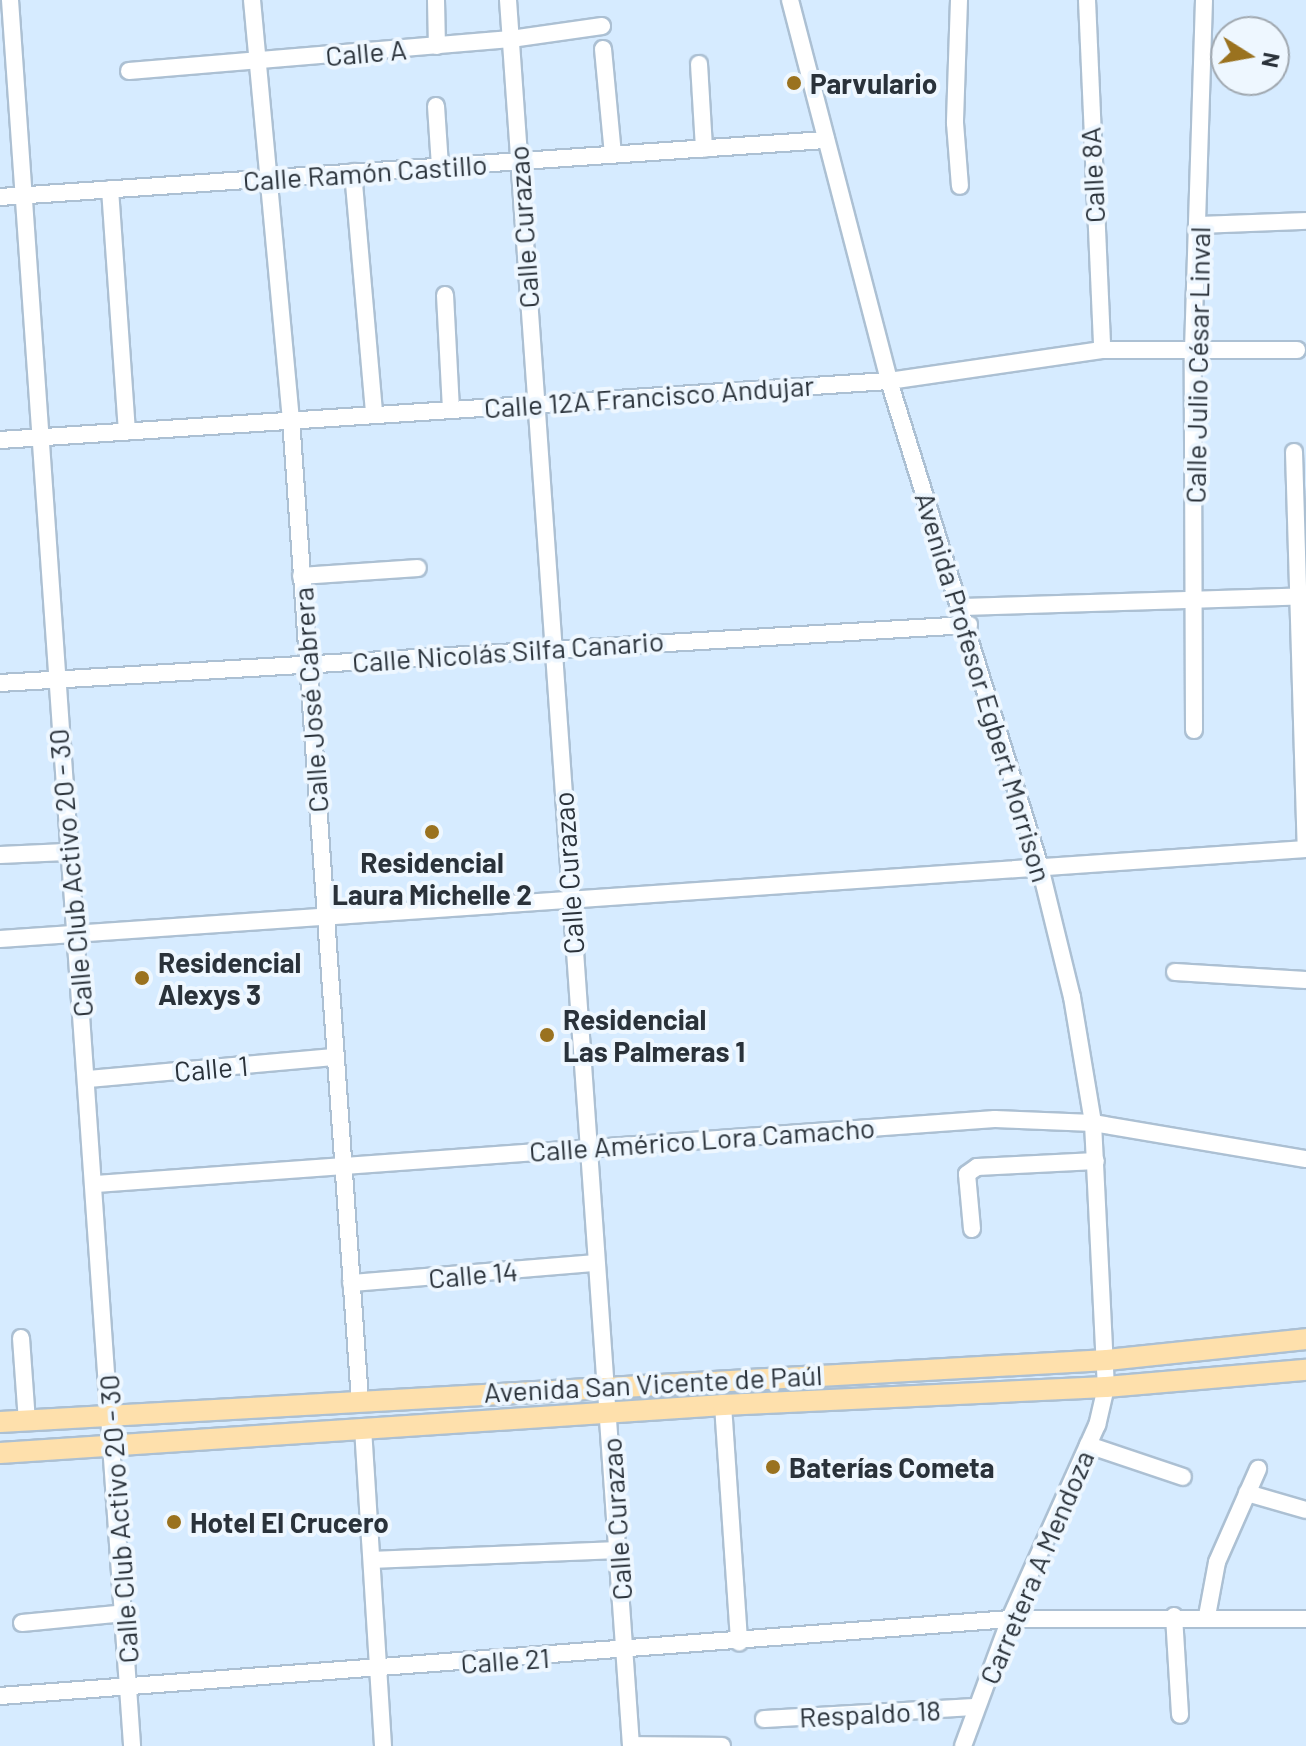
<!DOCTYPE html>
<meta charset="utf-8">
<style>
body{margin:0}
#map{position:relative;width:1306px;height:1746px;overflow:hidden;background:#d6ebff;font-family:Barlow,sans-serif}
div>[style]{position:absolute}
.roads{filter:drop-shadow(2px 0 #acc0d3) drop-shadow(-2px 0 #acc0d3) drop-shadow(0 2px #acc0d3) drop-shadow(0 -2px #acc0d3)}
.minor>*{height:16px;margin:-8px;padding:0 8px;transform-origin:8px;border-radius:8px;background:#fff}
.major>*{height:20px;margin:-10px;padding:0 10px;transform-origin:10px;border-radius:10px;background:#fee0ac}
.dots>*{width:22px;height:22px;translate:-50% -50%;box-sizing:border-box;border:4px solid #eef7ff;border-radius:50%}
span{translate:-50% -50%;white-space:nowrap;text-align:center;line-height:1.15;-webkit-text-stroke:8px #eef7ff;paint-order:stroke}
.street-label{font-size:28px;color:#2a323a}
.poi-label{font-size:28px;color:#2a323a;font-weight:700}
.left{translate:0 -50%;text-align:left}
.north{position:absolute;left:1210px;top:16px;width:80px;height:80px;box-sizing:border-box;background:#eef7ff;border:2px solid #a0a8b0;border-radius:50%;rotate:101deg;font-size:22px;font-weight:700;line-height:32px;text-align:center;color:#2a323a}
.north::after{content:'';display:block;margin:auto;width:28px;height:36px;background:#9a721f;clip-path:polygon(50% 0,100% 100%,50% 72%,0 100%)}
</style>
<div id="map">
<div class="roads">
<div class="minor">
<div style="left:10px;top:0;width:1750px;rotate:86deg"></div>
<div style="left:252px;top:0;width:421px;rotate:84.7deg"></div>
<div style="left:291px;top:419px;width:983px;rotate:85.98deg"></div>
<div style="left:436px;top:0;width:46px;rotate:88.8deg"></div>
<div style="left:508px;top:0;width:1750px;rotate:85.97deg"></div>
<div style="left:790px;top:0;width:394px;rotate:75.4deg"></div>
<div style="left:889px;top:381px;width:509px;rotate:72.74deg"></div>
<div style="left:1040px;top:867px;width:134px;rotate:76.2deg"></div>
<div style="left:1072px;top:997px;width:128px;rotate:80.5deg"></div>
<div style="left:1093px;top:1123px;width:264px;rotate:87.2deg"></div>
<div style="left:1106px;top:1387px;width:39px;rotate:103deg"></div>
<div style="left:1097px;top:1425px;width:213px;rotate:114.2deg"></div>
<div style="left:1010px;top:1619px;width:135px;rotate:110.3deg"></div>
<div style="left:959px;top:0;width:123px;rotate:91.9deg"></div>
<div style="left:955px;top:123px;width:63px;rotate:85.5deg"></div>
<div style="left:1087px;top:0;width:350px;rotate:87.5deg"></div>
<div style="left:603px;top:49px;width:106px;rotate:84.6deg"></div>
<div style="left:699px;top:64px;width:85px;rotate:86.6deg"></div>
<div style="left:129px;top:71px;width:383px;rotate:-4.8deg"></div>
<div style="left:511px;top:39px;width:92px;rotate:-8.1deg"></div>
<div style="left:436px;top:106px;width:60px;rotate:86.2deg"></div>
<div style="left:353px;top:172px;width:243px;rotate:85deg"></div>
<div style="left:110px;top:189px;width:243px;rotate:86deg"></div>
<div style="left:0;top:197px;width:828px;rotate:-3.95deg"></div>
<div style="left:1200px;top:225px;width:106px;rotate:-2.2deg"></div>
<div style="left:445px;top:295px;width:114px;rotate:87deg"></div>
<div style="left:0;top:440px;width:891px;rotate:-3.8deg"></div>
<div style="left:889px;top:381px;width:215px;rotate:-8.3deg"></div>
<div style="left:1102px;top:350px;width:195px"></div>
<div style="left:1294px;top:452px;width:393px;rotate:88.3deg"></div>
<div style="left:301px;top:576px;width:117px;rotate:-3.9deg"></div>
<div style="left:963px;top:607px;width:343px;rotate:-1.8deg"></div>
<div style="left:0;top:683px;width:971px;rotate:-3.43deg"></div>
<div style="left:1194px;top:730px;width:380px;rotate:-90.2deg"></div>
<div style="left:1193px;top:350px;width:350px;rotate:-88.2deg"></div>
<div style="left:0;top:855px;width:66px;rotate:-2.6deg"></div>
<div style="left:0;top:939px;width:1309px;rotate:-3.94deg"></div>
<div style="left:1175px;top:972px;width:131px;rotate:3.5deg"></div>
<div style="left:88px;top:1079px;width:247px;rotate:-5.1deg"></div>
<div style="left:96px;top:1184px;width:901px;rotate:-4.14deg"></div>
<div style="left:995px;top:1119px;width:98px;rotate:2.3deg"></div>
<div style="left:1093px;top:1123px;width:216px;rotate:9.6deg"></div>
<div style="left:972px;top:1229px;width:55px;rotate:-95.2deg"></div>
<div style="left:967px;top:1174px;width:12px;rotate:-35deg"></div>
<div style="left:977px;top:1167px;width:119px;rotate:-2.9deg"></div>
<div style="left:351px;top:1283px;width:244px;rotate:-4.7deg"></div>
<div style="left:21px;top:1338px;width:83px;rotate:85.9deg"></div>
<div style="left:723px;top:1405px;width:238px;rotate:86.1deg"></div>
<div style="left:363px;top:1428px;width:319px;rotate:86.4deg"></div>
<div style="left:1088px;top:1445px;width:100px;rotate:18.6deg"></div>
<div style="left:1247px;top:1493px;width:61px;rotate:16.1deg"></div>
<div style="left:372px;top:1560px;width:245px;rotate:-2.3deg"></div>
<div style="left:1174px;top:1616px;width:99px;rotate:86.5deg"></div>
<div style="left:1207px;top:1616px;width:55px;rotate:-79.5deg"></div>
<div style="left:1217px;top:1562px;width:102px;rotate:-66.2deg"></div>
<div style="left:22px;top:1623px;width:103px;rotate:-5.5deg"></div>
<div style="left:0;top:1696px;width:1013px;rotate:-4.36deg"></div>
<div style="left:1010px;top:1619px;width:296px"></div>
<div style="left:764px;top:1719px;width:211px;rotate:-3.3deg"></div>
<div style="left:631px;top:1745px;width:91px;rotate:0.6deg"></div>
</div>
<div class="major">
<div style="left:0;top:1422px;width:1109px;rotate:-3.21deg"></div>
<div style="left:1107px;top:1360px;width:200px;rotate:-6deg"></div>
<div style="left:0;top:1453px;width:725px;rotate:-3.8deg"></div>
<div style="left:723px;top:1405px;width:383px;rotate:-2.7deg"></div>
<div style="left:1106px;top:1387px;width:201px;rotate:-4.9deg"></div>
</div>
</div>
<div class="dots">
<div style="left:794px;top:83px;background:#9a721f"></div>
<div style="left:432px;top:832px;background:#9a721f"></div>
<div style="left:142px;top:978px;background:#9a721f"></div>
<div style="left:547px;top:1035px;background:#9a721f"></div>
<div style="left:773px;top:1467px;background:#9a721f"></div>
<div style="left:174px;top:1522px;background:#9a721f"></div>
</div>
<div class="street-label">
<span style="left:366px;top:52px;rotate:-5deg">Calle A</span>
<span style="left:365px;top:172px;rotate:-4deg">Calle Ramón Castillo</span>
<span style="left:1092px;top:175px;rotate:-93deg">Calle 8A</span>
<span style="left:523px;top:227px;rotate:-94deg">Calle Curazao</span>
<span style="left:1197px;top:365px;rotate:-89deg">Calle Julio César Linval</span>
<span style="left:649px;top:396px;rotate:-4deg">Calle 12A Francisco Andujar</span>
<span style="left:508px;top:651px;rotate:-4deg">Calle Nicolás Silfa Canario</span>
<span style="left:984px;top:687px;rotate:73deg">Avenida Profesor Egbert Morrison</span>
<span style="left:310px;top:700px;rotate:-94deg">Calle José Cabrera</span>
<span style="left:70px;top:873px;rotate:-95deg">Calle Club Activo 20 - 30</span>
<span style="left:568px;top:873px;rotate:-94deg">Calle Curazao</span>
<span style="left:211px;top:1068px;rotate:-5deg">Calle 1</span>
<span style="left:702px;top:1139px;rotate:-4deg">Calle Américo Lora Camacho</span>
<span style="left:473px;top:1274px;rotate:-5deg">Calle 14</span>
<span style="left:653px;top:1383px;rotate:-3deg">Avenida San Vicente de Paúl</span>
<span style="left:118px;top:1519px;rotate:-94deg">Calle Club Activo 20 - 30</span>
<span style="left:616px;top:1519px;rotate:-94deg">Calle Curazao</span>
<span style="left:1036px;top:1567px;rotate:-67deg">Carretera A Mendoza</span>
<span style="left:505px;top:1660px;rotate:-4deg">Calle 21</span>
<span style="left:870px;top:1713px;rotate:-3deg">Respaldo 18</span>
</div>
<div class="poi-label">
<span class="left" style="left:810px;top:83px">Parvulario</span>
<span style="left:432px;top:878px">Residencial<br>Laura Michelle 2</span>
<span class="left" style="left:158px;top:978px">Residencial<br>Alexys 3</span>
<span class="left" style="left:563px;top:1035px">Residencial<br>Las Palmeras 1</span>
<span class="left" style="left:789px;top:1467px">Baterías Cometa</span>
<span class="left" style="left:190px;top:1522px">Hotel El Crucero</span>
</div>
<div class="north">N</div>
</div>
